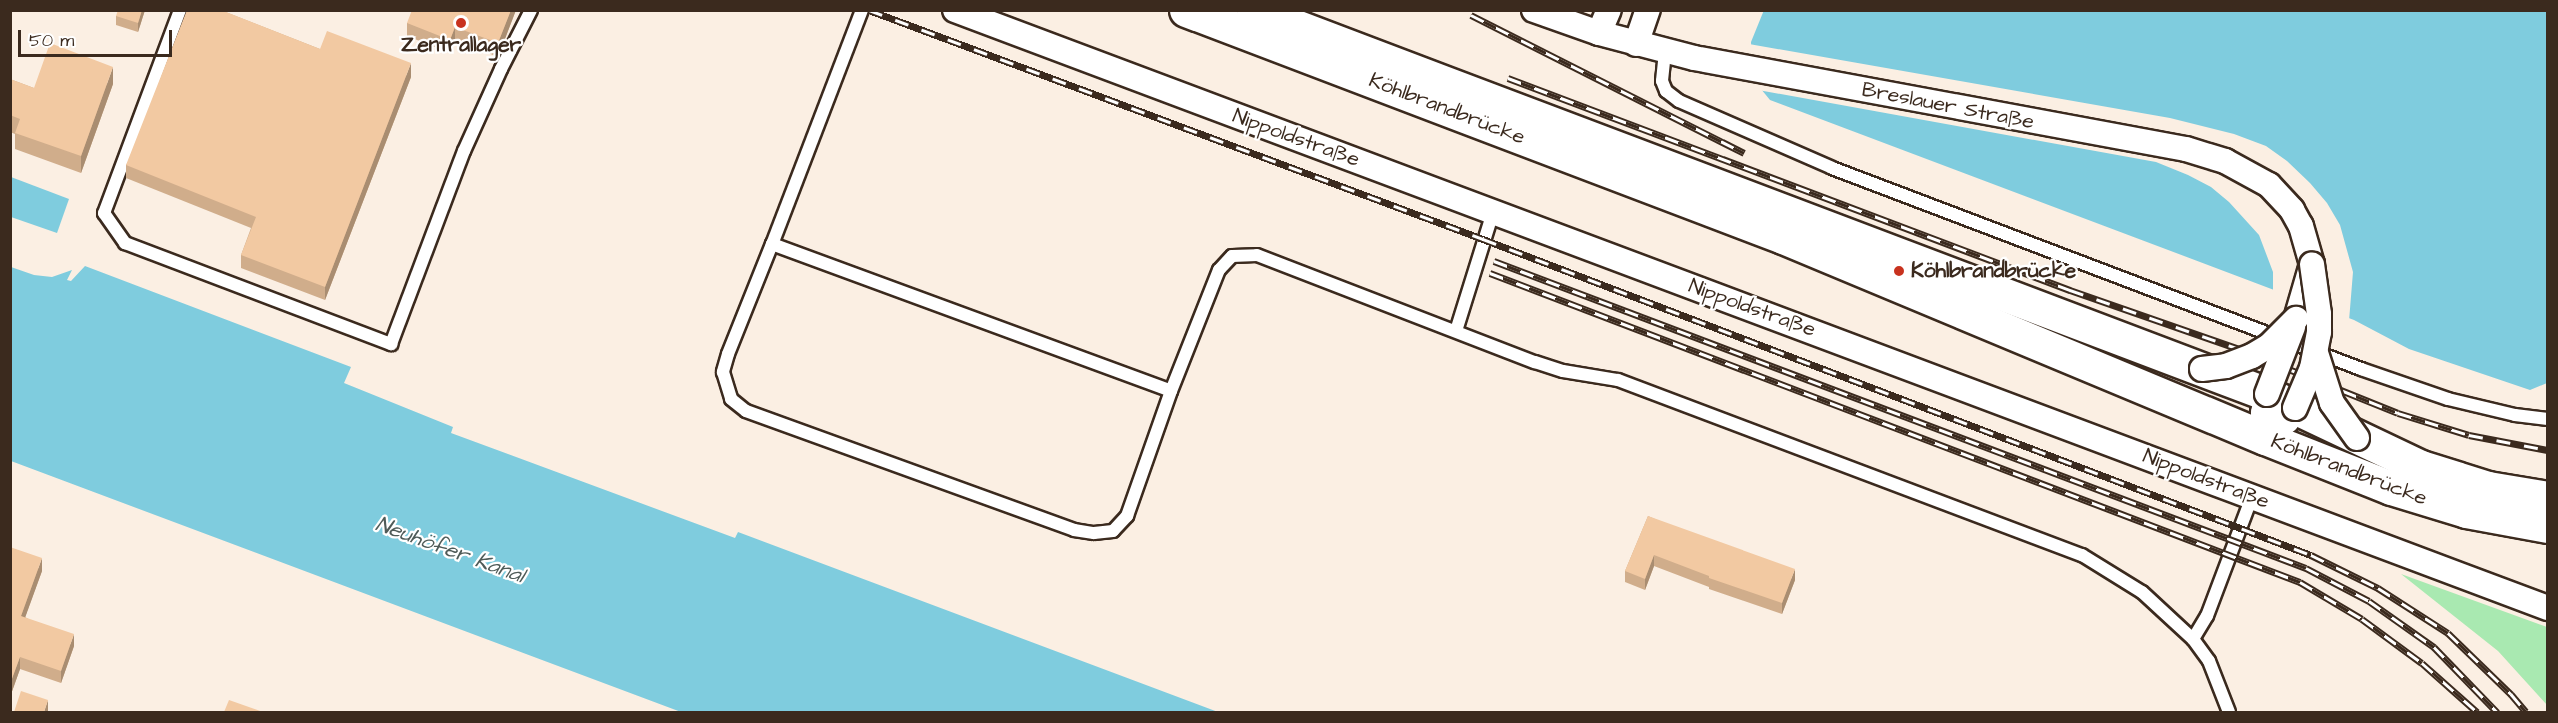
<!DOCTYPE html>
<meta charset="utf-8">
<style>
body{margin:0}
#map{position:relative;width:2558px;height:723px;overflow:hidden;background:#fbefe3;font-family:"Architects Daughter",sans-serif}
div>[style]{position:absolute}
.green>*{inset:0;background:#a9e9b1}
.water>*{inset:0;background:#7fccde}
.pier>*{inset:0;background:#fbefe3}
.roads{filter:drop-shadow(2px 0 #3b2a1e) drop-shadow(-2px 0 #3b2a1e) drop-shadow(0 2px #3b2a1e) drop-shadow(0 -2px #3b2a1e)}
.lane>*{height:12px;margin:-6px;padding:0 6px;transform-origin:6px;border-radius:6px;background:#fff}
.street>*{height:24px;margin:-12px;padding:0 12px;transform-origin:12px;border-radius:12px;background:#fff}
.primary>*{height:33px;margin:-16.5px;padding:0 16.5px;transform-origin:16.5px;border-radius:16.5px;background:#fff}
.rail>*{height:7px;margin-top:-3.5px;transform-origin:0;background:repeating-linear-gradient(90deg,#fff 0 14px,#3b2a1e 0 28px);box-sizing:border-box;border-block:2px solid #3b2a1e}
.bridges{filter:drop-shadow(2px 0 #3b2a1e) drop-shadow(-2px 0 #3b2a1e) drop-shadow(0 2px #3b2a1e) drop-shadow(0 -2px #3b2a1e)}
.street-bridge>*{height:24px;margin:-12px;padding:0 12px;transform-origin:12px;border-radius:12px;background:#fff}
.wall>*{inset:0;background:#d0ad8b}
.shaded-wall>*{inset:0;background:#a98d71}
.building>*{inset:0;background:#f2c9a2}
.dots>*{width:16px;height:16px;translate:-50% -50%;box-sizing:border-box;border:3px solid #fff;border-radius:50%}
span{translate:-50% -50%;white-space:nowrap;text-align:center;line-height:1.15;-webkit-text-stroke:4.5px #fff;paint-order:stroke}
.poi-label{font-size:21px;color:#3b2a1e;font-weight:700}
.left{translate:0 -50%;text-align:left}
.street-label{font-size:21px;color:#3b2a1e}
.water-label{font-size:22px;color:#4f5b58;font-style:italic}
.frame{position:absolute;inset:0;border:12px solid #3b2a1e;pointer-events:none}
.scale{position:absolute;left:18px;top:30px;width:154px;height:27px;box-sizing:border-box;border:3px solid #3b2a1e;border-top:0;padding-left:8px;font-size:18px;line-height:21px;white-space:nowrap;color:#3b2a1e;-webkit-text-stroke:4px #fff;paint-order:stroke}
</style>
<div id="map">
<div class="green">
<div style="clip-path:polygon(2401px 574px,2547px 627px,2547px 705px,2498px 651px)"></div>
</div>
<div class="water">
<div style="clip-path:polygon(1764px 10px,2547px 11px,2547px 383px,2530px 390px,2409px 349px,2354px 320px,1770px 100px,1752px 78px,1751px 42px)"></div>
<div style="clip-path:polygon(11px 177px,69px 199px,57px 233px,11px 217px)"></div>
<div style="clip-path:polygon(85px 266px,351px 367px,344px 383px,453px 427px,451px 433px,735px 538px,738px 532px,1218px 712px,681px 712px,11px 461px,11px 267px,34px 275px,52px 277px,72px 270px,67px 280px,71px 281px)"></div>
</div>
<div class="pier">
<div style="clip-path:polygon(1749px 44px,2170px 118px,2234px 134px,2266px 146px,2287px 161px,2310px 183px,2327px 203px,2340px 225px,2353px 272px,2349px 321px,2273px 293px,2273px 272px,2259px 235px,2229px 202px,2211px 187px,2188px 175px,2156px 162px,1758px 90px,1749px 79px)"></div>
</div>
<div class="roads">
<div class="lane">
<div style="left:180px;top:10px;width:217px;rotate:110.5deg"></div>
<div style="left:104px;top:213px;width:37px;rotate:55deg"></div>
<div style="left:125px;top:243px;width:285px;rotate:20.8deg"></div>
<div style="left:391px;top:344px;width:206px;rotate:-69.3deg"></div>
<div style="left:464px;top:151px;width:90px;rotate:-65.7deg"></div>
<div style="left:501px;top:69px;width:66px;rotate:-63deg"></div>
<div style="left:862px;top:10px;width:251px;rotate:111deg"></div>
<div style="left:772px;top:244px;width:425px;rotate:20.2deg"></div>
<div style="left:1171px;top:391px;width:130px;rotate:-68.4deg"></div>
<div style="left:1219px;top:270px;width:19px;rotate:-47deg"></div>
<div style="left:1232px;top:256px;width:25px;rotate:-2deg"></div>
<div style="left:1257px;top:255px;width:298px;rotate:21.1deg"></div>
<div style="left:1535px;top:362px;width:29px;rotate:18deg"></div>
<div style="left:1563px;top:371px;width:56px;rotate:9.3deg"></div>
<div style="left:1618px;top:380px;width:496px;rotate:20.7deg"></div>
<div style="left:2082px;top:555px;width:70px;rotate:31.7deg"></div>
<div style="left:2142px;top:592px;width:69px;rotate:42.7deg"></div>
<div style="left:2193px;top:639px;width:27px;rotate:54deg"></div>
<div style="left:2209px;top:661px;width:55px;rotate:68.6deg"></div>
<div style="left:1665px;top:52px;width:29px;rotate:96deg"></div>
<div style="left:1662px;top:81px;width:11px;rotate:68deg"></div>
<div style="left:1666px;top:91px;width:16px;rotate:38deg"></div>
<div style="left:1679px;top:101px;width:167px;rotate:23.6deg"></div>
<div style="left:1832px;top:168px;width:566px;rotate:20.8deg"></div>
<div style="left:2361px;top:369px;width:92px;rotate:19deg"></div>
<div style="left:2448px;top:399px;width:69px;rotate:13.4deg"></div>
<div style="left:2515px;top:415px;width:33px;rotate:7deg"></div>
<div style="left:772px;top:244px;width:118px;rotate:111.8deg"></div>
<div style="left:728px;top:354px;width:19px;rotate:106deg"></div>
<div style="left:723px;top:372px;width:28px;rotate:73deg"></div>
<div style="left:731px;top:399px;width:19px;rotate:39deg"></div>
<div style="left:746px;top:411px;width:349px;rotate:19.9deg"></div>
<div style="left:1074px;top:530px;width:20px;rotate:9deg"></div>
<div style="left:1094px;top:533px;width:19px;rotate:-6deg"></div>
<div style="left:1113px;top:531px;width:21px;rotate:-47deg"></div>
<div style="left:1127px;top:516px;width:133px;rotate:-70.6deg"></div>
<div style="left:1456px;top:331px;width:125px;rotate:-72.7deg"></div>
<div style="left:2193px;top:639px;width:27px;rotate:-59deg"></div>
<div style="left:2207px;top:616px;width:127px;rotate:-69.3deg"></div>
</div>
<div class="street">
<div style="left:955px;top:10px;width:1702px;rotate:20.58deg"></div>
<div style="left:1534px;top:10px;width:69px;rotate:19.5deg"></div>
<div style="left:1599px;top:33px;width:98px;rotate:14.7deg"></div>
<div style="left:1694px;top:58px;width:500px;rotate:10.48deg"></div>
<div style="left:2186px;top:149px;width:41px;rotate:17.1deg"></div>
<div style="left:2225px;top:161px;width:50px;rotate:28.6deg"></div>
<div style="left:2269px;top:185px;width:34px;rotate:47deg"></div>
<div style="left:2292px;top:210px;width:18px;rotate:61deg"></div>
<div style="left:2301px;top:226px;width:40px;rotate:74deg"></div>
<div style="left:2312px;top:264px;width:57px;rotate:106.2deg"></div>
<div style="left:1599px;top:33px;width:25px;rotate:-67deg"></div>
<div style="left:1636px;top:44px;width:36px;rotate:-71deg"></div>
<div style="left:2267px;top:394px;width:19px;rotate:102deg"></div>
<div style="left:2263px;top:413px;width:25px;rotate:85deg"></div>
<div style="left:2265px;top:438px;width:28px;rotate:-38deg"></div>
<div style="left:2287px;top:421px;width:15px;rotate:-58deg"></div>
</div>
<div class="primary">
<div style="left:1186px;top:10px;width:639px;rotate:20.82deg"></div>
<div style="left:1783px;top:237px;width:522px;rotate:22.64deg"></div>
<div style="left:2265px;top:438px;width:136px;rotate:21.6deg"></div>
<div style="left:2391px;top:488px;width:78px;rotate:17deg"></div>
<div style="left:2466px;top:511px;width:83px;rotate:10.4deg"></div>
<div style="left:1253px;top:10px;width:1084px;rotate:20.74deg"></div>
<div style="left:2267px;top:394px;width:170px;rotate:25.4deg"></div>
<div style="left:2421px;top:467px;width:70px;rotate:17.4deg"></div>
<div style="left:2488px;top:488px;width:61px;rotate:9.5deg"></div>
</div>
</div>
<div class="rail">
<div style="left:869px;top:10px;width:655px;rotate:20.45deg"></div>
<div style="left:1483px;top:239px;width:886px;rotate:20.89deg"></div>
<div style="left:2311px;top:555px;width:75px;rotate:26.2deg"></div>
<div style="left:2378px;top:588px;width:83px;rotate:32.7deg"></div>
<div style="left:2448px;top:633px;width:88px;rotate:44.1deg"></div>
<div style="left:2511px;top:694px;width:23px;rotate:50deg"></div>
<div style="left:1471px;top:15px;width:306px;rotate:26.8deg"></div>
<div style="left:1508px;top:78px;width:601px;rotate:20.67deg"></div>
<div style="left:2070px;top:290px;width:179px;rotate:19.2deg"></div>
<div style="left:2239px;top:349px;width:171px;rotate:21.9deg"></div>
<div style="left:2398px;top:413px;width:74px;rotate:17.2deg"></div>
<div style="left:2469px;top:435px;width:80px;rotate:10.8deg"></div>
<div style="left:1494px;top:261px;width:868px;rotate:20.71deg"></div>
<div style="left:2306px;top:568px;width:71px;rotate:27.6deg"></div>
<div style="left:2369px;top:601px;width:80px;rotate:35.3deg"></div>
<div style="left:2434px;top:647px;width:91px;rotate:45.9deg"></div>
<div style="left:1490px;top:273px;width:867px;rotate:20.88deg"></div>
<div style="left:2300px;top:582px;width:72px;rotate:30.8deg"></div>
<div style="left:2362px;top:619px;width:74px;rotate:36.3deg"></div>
<div style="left:2422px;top:663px;width:74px;rotate:41.7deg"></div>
</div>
<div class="bridges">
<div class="street-bridge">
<div style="left:2316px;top:353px;width:52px;rotate:72.3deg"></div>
<div style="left:2332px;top:403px;width:43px;rotate:54.5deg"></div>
<div style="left:2202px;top:369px;width:24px;rotate:-7deg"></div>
<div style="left:2226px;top:366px;width:28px;rotate:-21deg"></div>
<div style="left:2252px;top:356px;width:21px;rotate:-31deg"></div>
<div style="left:2270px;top:345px;width:37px;rotate:-45deg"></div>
<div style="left:2267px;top:394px;width:72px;rotate:-68.8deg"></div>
<div style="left:2295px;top:408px;width:43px;rotate:-67deg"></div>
<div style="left:2312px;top:368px;width:37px;rotate:-79deg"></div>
<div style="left:2319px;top:332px;width:18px;rotate:-90deg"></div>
<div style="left:2319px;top:314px;width:50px;rotate:-98deg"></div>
</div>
</div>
<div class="wall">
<div style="clip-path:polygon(145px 10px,138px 32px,116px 25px,116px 16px)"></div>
<div style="clip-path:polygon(516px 10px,498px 57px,455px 40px,450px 53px,407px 36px,407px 23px)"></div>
<div style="clip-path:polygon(223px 11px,320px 49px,411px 77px,325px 300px,241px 268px,241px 255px,251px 228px,126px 178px,126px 165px)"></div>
<div style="clip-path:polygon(10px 79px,34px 88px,113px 84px,81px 173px,15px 149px,15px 134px,10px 132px)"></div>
<div style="clip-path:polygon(1648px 516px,1795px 580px,1782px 614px,1709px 589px,1709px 587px,1654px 566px,1645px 590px,1625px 582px,1625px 571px)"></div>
<div style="clip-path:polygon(10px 547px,42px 571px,25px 617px,74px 646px,61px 683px,20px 669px,10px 697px)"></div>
</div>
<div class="shaded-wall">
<div style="clip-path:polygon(142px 10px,145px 10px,138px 32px,138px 23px)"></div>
<div style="clip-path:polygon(511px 10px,516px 10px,498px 57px,498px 43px)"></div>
<div style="clip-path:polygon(455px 27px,455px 40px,450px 53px,450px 40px)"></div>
<div style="clip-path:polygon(411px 63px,411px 77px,325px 300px,325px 287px)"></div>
<div style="clip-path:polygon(113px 67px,113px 84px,81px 173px,81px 156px)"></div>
<div style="clip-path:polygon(1654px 555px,1654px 566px,1645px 590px,1645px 579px)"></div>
<div style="clip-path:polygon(42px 558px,42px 571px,21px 629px,21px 616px)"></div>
<div style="clip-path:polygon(1795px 569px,1795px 580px,1782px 614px,1782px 603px)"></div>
<div style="clip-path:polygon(74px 634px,74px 646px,61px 683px,61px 671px)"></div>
<div style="clip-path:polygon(20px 657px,20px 669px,10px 697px,10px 684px)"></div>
<div style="clip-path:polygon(48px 700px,48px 712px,44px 712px)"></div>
</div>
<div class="building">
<div style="clip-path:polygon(118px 10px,142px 10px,138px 23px,116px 16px)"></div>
<div style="clip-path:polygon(187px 10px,221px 10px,320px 49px,327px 31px,411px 63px,325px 287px,241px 255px,256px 217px,126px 165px)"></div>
<div style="clip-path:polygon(412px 10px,511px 10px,498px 43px,455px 27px,450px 40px,407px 23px)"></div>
<div style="clip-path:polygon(50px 43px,113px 67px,81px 156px,15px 133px,20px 119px,10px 115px,10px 79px,34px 88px)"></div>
<div style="clip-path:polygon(1648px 516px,1795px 569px,1782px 603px,1709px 578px,1709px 576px,1654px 555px,1645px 579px,1625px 571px)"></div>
<div style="clip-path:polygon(10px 547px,42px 558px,21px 616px,74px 634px,61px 671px,20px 657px,10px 684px)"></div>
<div style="clip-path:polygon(21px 691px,48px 700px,44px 712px,14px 712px)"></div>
<div style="clip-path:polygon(229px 700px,263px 712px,224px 712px)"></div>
</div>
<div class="dots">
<div style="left:461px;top:23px;background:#c8321e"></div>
<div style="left:1899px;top:271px;background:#c8321e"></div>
</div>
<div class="poi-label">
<span style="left:461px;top:45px">Zentrallager</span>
<span class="left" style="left:1911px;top:271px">Köhlbrandbrücke</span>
</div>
<div class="street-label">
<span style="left:1948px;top:106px;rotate:11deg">Breslauer Straße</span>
<span style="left:1447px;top:109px;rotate:21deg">Köhlbrandbrücke</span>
<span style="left:1296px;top:138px;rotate:20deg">Nippoldstraße</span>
<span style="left:1752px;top:308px;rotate:20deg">Nippoldstraße</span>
<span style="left:2349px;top:470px;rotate:21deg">Köhlbrandbrücke</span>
<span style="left:2206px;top:479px;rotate:21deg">Nippoldstraße</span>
</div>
<div class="water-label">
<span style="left:450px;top:550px;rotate:20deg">Neuhöfer Kanal</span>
</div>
<div class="frame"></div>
<div class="scale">50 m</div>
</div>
